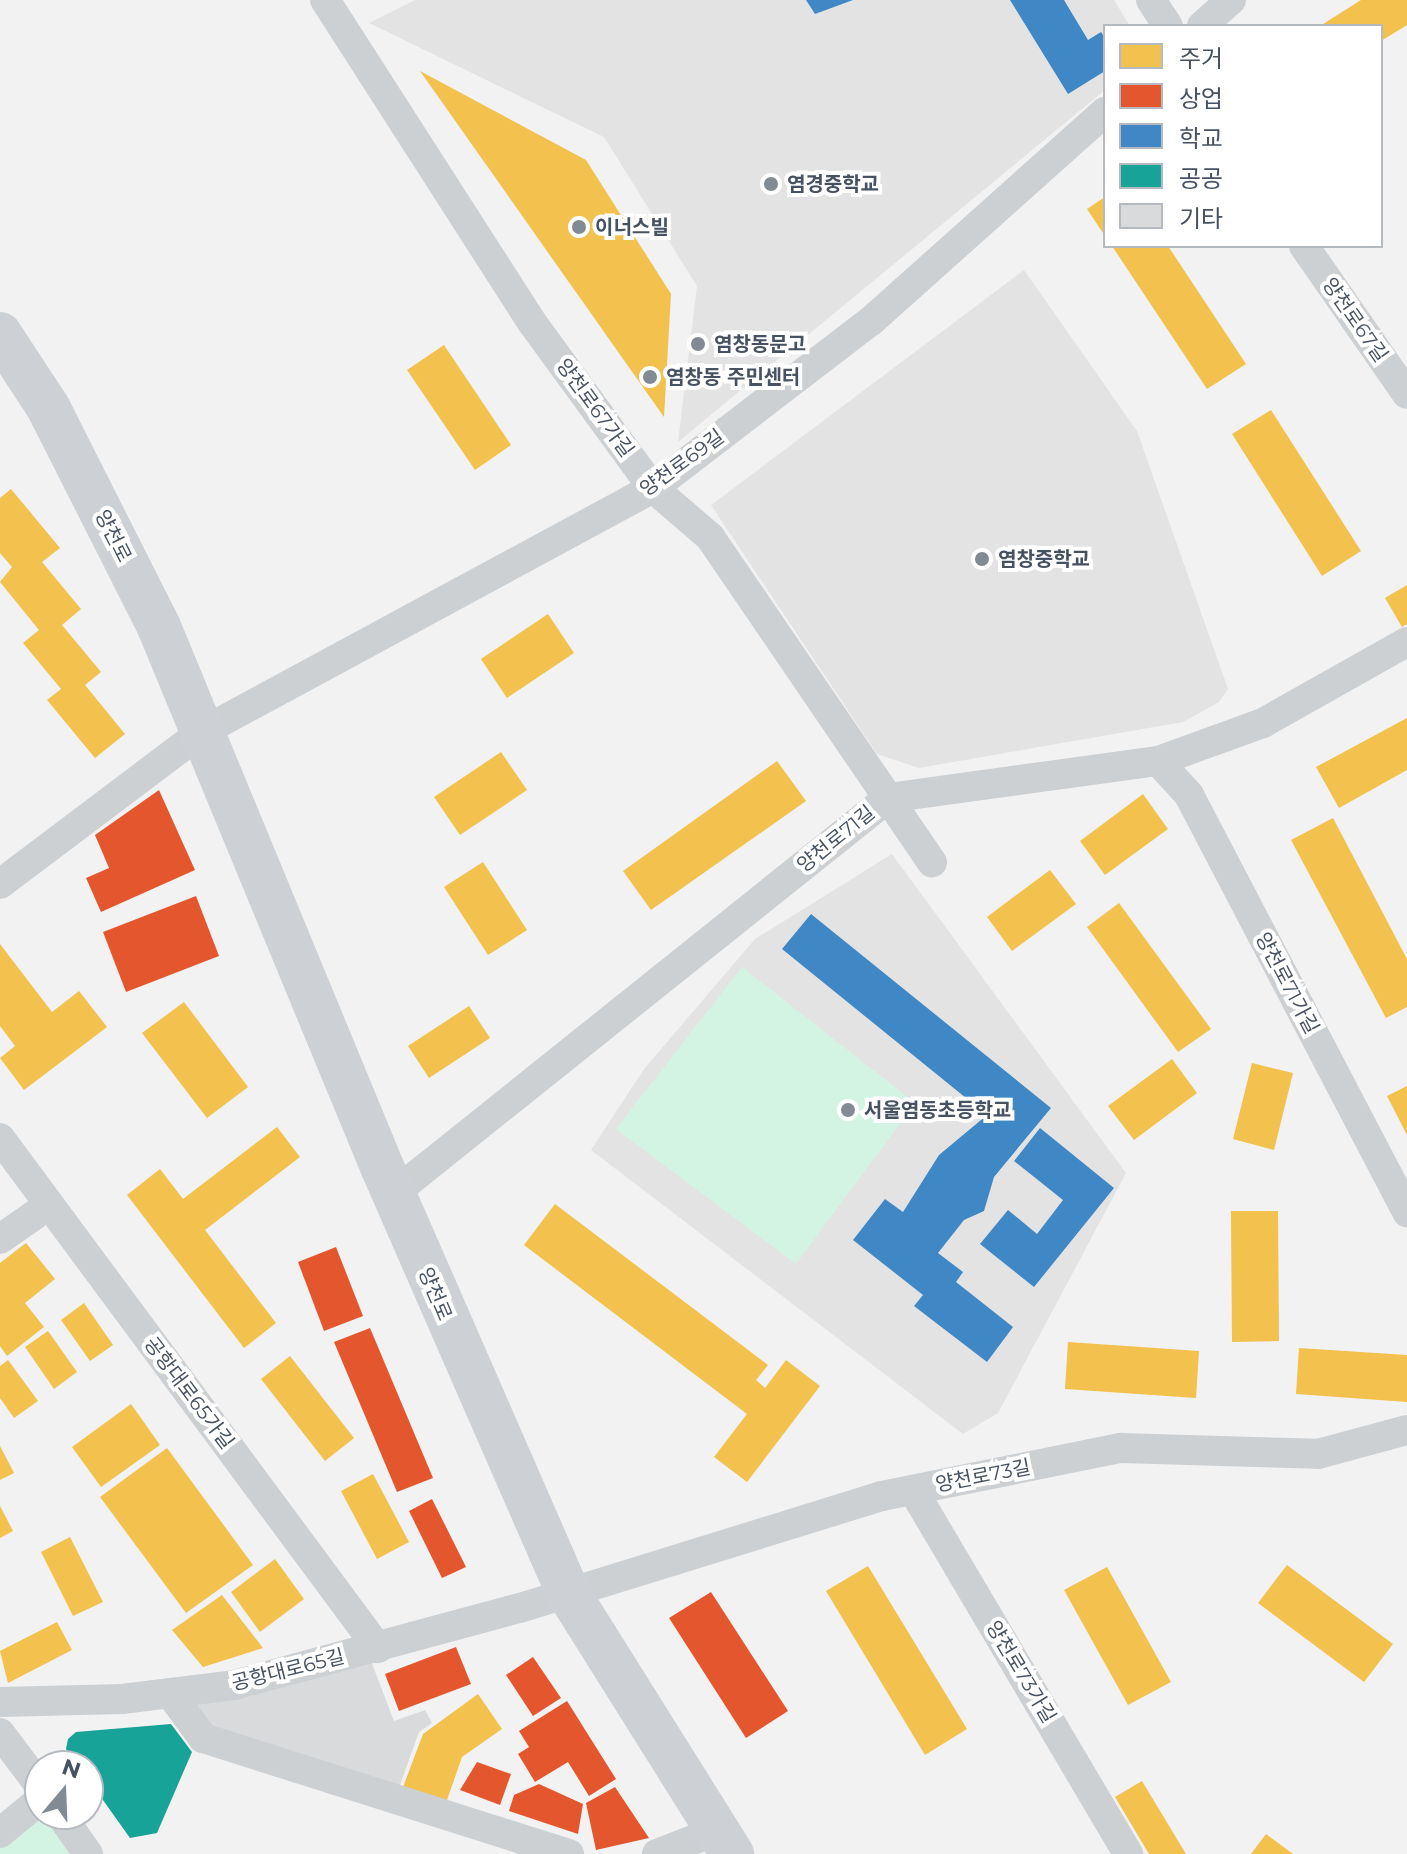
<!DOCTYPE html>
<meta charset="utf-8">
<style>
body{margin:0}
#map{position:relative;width:1407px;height:1854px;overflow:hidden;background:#f2f2f2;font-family:Montserrat,"Noto Sans KR",sans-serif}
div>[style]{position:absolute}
.education>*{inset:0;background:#e3e3e4}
.green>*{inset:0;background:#d4f4e3}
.homes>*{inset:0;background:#f2c14e}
.shops>*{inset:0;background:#e4572e}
.schools>*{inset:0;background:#3f88c5}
.public>*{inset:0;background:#17a398}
.building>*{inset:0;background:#d9dadc}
.minor>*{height:30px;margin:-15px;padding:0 15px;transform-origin:15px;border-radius:15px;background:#cdd0d3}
.secondary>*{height:44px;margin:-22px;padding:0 22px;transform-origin:22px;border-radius:22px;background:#cdd1d5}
.dots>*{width:22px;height:22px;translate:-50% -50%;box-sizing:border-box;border:4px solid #fff;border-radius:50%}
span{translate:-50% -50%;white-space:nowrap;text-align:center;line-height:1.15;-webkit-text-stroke:8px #fff;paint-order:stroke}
.poi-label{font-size:20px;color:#465261;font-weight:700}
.left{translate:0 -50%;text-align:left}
.street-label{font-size:20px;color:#465261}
.legend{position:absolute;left:1103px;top:24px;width:280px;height:224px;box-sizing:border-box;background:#fff;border:2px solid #b5bac0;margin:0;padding:10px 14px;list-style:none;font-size:24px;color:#465261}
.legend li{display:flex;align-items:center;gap:16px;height:40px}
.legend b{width:40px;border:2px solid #b5bac0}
.north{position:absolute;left:24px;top:1750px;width:80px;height:80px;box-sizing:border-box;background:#fff;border:2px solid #b5bac0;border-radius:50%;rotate:19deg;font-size:22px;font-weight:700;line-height:32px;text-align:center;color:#465261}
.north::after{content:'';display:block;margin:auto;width:28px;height:36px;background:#828a94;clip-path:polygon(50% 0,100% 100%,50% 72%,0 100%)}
</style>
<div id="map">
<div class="education">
<div style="clip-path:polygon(415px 0,1114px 0,1130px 26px,1105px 26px,1105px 90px,678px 442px,697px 286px,604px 137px,369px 23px)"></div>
<div style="clip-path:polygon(1024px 270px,1137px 431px,1228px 689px,1219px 702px,1183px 722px,919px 768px,877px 754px,711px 505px)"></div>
<div style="clip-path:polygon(892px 854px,1126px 1173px,998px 1413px,963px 1434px,591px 1150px,644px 1069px,755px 939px)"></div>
</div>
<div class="green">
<div style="clip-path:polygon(742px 967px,915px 1103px,796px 1264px,616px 1129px)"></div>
<div style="clip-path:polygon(41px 1814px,74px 1854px,0 1854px,0 1848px)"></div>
</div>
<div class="homes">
<div style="clip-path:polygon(1361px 0,1407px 0,1407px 25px,1381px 41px,1381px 26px,1320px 26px)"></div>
<div style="clip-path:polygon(420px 71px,586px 160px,671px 294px,664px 417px)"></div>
<div style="clip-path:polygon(1105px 197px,1105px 236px,1087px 209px)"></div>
<div style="clip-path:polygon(1112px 246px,1168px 246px,1246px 364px,1207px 389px)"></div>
<div style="clip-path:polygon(444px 345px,511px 445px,475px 470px,407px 370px)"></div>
<div style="clip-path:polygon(1271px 410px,1361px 551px,1322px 576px,1232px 434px)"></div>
<div style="clip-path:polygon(11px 489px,60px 548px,42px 562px,81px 609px,62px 625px,101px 672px,85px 685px,125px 734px,95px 758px,47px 700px,61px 689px,23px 643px,39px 630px,0 582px,12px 567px,0 553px,0 498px)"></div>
<div style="clip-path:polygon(1407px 585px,1407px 624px,1402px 627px,1385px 598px)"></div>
<div style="clip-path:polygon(548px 614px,574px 653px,507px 698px,481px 659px)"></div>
<div style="clip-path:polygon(1407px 718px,1407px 770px,1339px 808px,1316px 767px)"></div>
<div style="clip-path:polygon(501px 752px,527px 790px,460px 835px,434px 797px)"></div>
<div style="clip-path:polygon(777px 761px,806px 801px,651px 910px,623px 871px)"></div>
<div style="clip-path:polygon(1143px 794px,1168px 829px,1105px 875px,1080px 841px)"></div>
<div style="clip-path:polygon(1333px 818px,1407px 959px,1407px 1007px,1386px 1018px,1291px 840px)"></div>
<div style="clip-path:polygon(483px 862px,527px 930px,488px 955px,444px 887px)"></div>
<div style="clip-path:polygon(1050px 870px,1076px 904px,1012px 951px,987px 917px)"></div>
<div style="clip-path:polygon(1119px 903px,1211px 1029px,1178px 1052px,1087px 927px)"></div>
<div style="clip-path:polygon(0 944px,52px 1012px,79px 991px,107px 1027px,24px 1090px,0 1058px,15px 1046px,0 1026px)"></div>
<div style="clip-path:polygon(184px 1002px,248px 1087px,207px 1118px,142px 1033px)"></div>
<div style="clip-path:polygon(469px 1006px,490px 1038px,429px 1078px,408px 1046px)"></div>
<div style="clip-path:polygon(1172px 1059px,1197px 1093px,1134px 1140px,1108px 1106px)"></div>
<div style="clip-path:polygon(1252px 1063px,1293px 1073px,1274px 1150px,1233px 1139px)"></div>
<div style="clip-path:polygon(1407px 1086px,1407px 1135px,1387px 1096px)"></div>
<div style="clip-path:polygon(277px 1127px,300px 1157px,205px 1230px,276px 1323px,244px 1348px,127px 1195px,160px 1169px,183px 1199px)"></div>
<div style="clip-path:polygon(555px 1204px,768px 1365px,756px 1380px,765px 1388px,786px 1360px,820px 1386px,747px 1482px,714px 1457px,747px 1414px,524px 1245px)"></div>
<div style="clip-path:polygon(1231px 1211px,1278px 1211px,1279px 1341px,1232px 1342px)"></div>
<div style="clip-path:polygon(26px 1243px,55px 1279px,25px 1303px,44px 1327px,7px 1356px,0 1346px,0 1263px)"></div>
<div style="clip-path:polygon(84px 1303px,113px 1345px,90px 1361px,61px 1320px)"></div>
<div style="clip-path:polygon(48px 1331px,77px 1372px,54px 1389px,25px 1347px)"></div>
<div style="clip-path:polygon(1068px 1342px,1199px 1351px,1196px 1398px,1065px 1389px)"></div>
<div style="clip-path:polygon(1299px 1348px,1407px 1355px,1407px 1402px,1296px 1394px)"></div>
<div style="clip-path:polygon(290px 1356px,354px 1438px,325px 1461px,261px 1379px)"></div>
<div style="clip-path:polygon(8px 1360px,38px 1401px,14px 1418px,0 1398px,0 1366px)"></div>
<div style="clip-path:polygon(131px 1404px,160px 1445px,101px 1487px,72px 1447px)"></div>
<div style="clip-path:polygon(0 1446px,14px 1473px,0 1480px)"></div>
<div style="clip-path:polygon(167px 1448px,253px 1565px,186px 1613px,100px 1497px)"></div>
<div style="clip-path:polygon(373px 1474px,409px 1542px,377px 1559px,341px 1491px)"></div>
<div style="clip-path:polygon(0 1506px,13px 1531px,0 1538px)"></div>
<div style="clip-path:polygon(70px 1537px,103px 1602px,73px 1616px,41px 1552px)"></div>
<div style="clip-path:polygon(275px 1559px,304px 1599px,260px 1632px,231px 1592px)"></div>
<div style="clip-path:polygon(1287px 1565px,1393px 1644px,1364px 1682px,1258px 1603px)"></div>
<div style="clip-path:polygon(868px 1566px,967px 1729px,925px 1755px,826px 1591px)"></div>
<div style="clip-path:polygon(1107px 1567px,1171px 1682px,1128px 1705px,1064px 1590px)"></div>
<div style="clip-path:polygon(222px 1595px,263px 1648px,203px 1667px,172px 1630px)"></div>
<div style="clip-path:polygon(57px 1622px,72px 1650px,8px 1683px,0 1651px)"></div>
<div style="clip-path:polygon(478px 1694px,502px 1729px,462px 1757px,446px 1803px,403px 1787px,423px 1734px)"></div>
<div style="clip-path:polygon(1142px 1781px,1186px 1854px,1149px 1854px,1115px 1797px)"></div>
<div style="clip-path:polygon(1266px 1834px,1293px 1854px,1251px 1854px)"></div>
</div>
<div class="shops">
<div style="clip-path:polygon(159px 790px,195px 870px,101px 912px,86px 878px,109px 868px,95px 835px)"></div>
<div style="clip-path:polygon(196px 896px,219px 956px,126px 992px,103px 932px)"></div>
<div style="clip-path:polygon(336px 1247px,363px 1316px,324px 1331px,298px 1262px)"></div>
<div style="clip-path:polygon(370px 1328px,433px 1478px,397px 1492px,334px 1342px)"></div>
<div style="clip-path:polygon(432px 1499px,466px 1567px,442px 1578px,409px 1511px)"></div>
<div style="clip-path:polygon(711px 1592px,788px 1711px,746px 1738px,669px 1618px)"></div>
<div style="clip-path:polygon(456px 1647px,471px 1684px,399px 1711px,385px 1674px)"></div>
<div style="clip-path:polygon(533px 1657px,561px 1698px,533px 1716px,506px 1675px)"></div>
<div style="clip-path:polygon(567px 1701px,616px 1779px,589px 1796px,568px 1762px,535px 1782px,518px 1754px,529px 1747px,519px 1731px)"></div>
<div style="clip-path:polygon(477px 1762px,511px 1774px,500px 1805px,460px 1790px)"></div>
<div style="clip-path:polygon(539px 1784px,583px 1804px,578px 1834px,509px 1811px,514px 1795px)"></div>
<div style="clip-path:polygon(615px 1787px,649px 1838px,596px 1850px,586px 1803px)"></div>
</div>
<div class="schools">
<div style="clip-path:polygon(806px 0,853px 0,815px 14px)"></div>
<div style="clip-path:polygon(1010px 0,1064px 0,1088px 40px,1101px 32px,1105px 38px,1105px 71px,1068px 94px)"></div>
<div style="clip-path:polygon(811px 914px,1051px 1108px,994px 1177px,984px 1211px,964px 1220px,938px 1253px,963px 1272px,956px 1282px,1013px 1327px,987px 1362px,914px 1306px,923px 1295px,853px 1240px,885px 1199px,903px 1212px,939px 1155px,987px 1115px,782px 949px)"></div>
<div style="clip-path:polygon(1040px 1128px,1114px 1188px,1034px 1287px,980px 1244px,1008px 1210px,1037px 1234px,1063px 1200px,1014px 1161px)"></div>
</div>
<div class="public">
<div style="clip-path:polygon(171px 1724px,192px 1752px,157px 1833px,130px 1838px,88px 1779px,88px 1766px,78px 1766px,66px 1749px,68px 1739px,76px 1732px)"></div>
</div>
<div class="building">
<div style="clip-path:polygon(371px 1661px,394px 1721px,425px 1710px,432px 1723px,419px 1732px,399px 1788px,208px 1729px,187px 1701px)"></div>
</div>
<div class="minor">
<div style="left:325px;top:0;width:381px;rotate:57.3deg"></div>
<div style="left:531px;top:321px;width:207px;rotate:53.9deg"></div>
<div style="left:653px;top:488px;width:75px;rotate:40.7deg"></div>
<div style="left:710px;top:537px;width:394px;rotate:55.7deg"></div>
<div style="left:1151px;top:0;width:31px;rotate:57deg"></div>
<div style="left:1202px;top:26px;width:39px;rotate:-42deg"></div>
<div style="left:1304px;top:246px;width:180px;rotate:55.2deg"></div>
<div style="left:1158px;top:761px;width:46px;rotate:47.6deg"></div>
<div style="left:1189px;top:795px;width:471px;rotate:62.4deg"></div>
<div style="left:0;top:884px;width:253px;rotate:-37deg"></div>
<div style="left:202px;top:732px;width:513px;rotate:-28.41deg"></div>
<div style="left:653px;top:488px;width:275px;rotate:-37.5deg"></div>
<div style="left:871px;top:321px;width:314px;rotate:-41.8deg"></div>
<div style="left:0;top:1138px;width:635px;rotate:53.46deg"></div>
<div style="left:393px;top:1194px;width:634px;rotate:-38.66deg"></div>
<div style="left:888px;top:798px;width:273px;rotate:-7.8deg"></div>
<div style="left:1158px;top:761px;width:112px;rotate:-19.9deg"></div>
<div style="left:1263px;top:723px;width:165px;rotate:-29.4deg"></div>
<div style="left:0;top:1239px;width:60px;rotate:-34.8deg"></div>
<div style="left:913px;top:1490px;width:423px;rotate:59.4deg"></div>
<div style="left:170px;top:1693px;width:56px;rotate:53.7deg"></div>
<div style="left:203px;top:1738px;width:384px;rotate:17.6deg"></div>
<div style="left:0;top:1702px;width:122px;rotate:-1.4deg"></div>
<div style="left:122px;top:1699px;width:113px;rotate:-7.1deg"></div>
<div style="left:234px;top:1685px;width:296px;rotate:-15.1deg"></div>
<div style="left:520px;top:1608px;width:379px;rotate:-17.2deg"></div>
<div style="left:882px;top:1496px;width:244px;rotate:-11.4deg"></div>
<div style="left:1121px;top:1448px;width:197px;rotate:1.7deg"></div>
<div style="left:1318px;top:1454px;width:92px;rotate:-15.1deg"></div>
<div style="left:0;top:1733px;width:66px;rotate:53deg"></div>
<div style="left:60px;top:1814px;width:49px;rotate:55deg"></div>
<div style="left:0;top:1833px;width:52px;rotate:-39.5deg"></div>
<div style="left:657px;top:1854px;width:63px;rotate:-21.3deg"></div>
</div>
<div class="secondary">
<div style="left:0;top:334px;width:87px;rotate:56.7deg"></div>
<div style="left:48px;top:407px;width:246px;rotate:63.2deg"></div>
<div style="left:159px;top:627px;width:586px;rotate:67.55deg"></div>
<div style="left:383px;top:1169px;width:464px;rotate:66.4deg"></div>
<div style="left:569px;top:1594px;width:307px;rotate:57.9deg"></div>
</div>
<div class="dots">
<div style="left:771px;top:184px;background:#828a94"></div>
<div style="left:579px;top:227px;background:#828a94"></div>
<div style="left:698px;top:344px;background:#828a94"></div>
<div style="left:650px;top:377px;background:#828a94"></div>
<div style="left:982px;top:559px;background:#828a94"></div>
<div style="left:848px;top:1110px;background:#828a94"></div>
</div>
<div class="poi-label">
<span class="left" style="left:787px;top:184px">염경중학교</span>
<span class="left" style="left:595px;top:227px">이너스빌</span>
<span class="left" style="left:714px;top:344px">염창동문고</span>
<span class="left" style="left:666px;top:377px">염창동 주민센터</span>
<span class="left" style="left:998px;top:559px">염창중학교</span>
<span class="left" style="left:864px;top:1110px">서울염동초등학교</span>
</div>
<div class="street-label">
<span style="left:1355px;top:320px;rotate:55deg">양천로67길</span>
<span style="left:595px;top:408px;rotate:54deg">양천로67가길</span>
<span style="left:682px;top:463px;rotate:-36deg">양천로69길</span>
<span style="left:113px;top:536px;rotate:63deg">양천로</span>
<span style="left:836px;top:839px;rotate:-39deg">양천로71길</span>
<span style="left:1287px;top:983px;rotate:62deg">양천로71가길</span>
<span style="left:435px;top:1294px;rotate:67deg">양천로</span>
<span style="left:189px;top:1393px;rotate:53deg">공항대로65가길</span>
<span style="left:983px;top:1476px;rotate:-11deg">양천로73길</span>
<span style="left:288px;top:1670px;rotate:-14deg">공항대로65길</span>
<span style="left:1021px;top:1672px;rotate:59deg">양천로73가길</span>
</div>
<ul class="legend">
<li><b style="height:22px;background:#f2c14e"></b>주거</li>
<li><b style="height:22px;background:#e4572e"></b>상업</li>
<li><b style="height:22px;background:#3f88c5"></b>학교</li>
<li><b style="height:22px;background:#17a398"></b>공공</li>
<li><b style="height:22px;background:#d9dadc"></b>기타</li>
</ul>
<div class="north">N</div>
</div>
